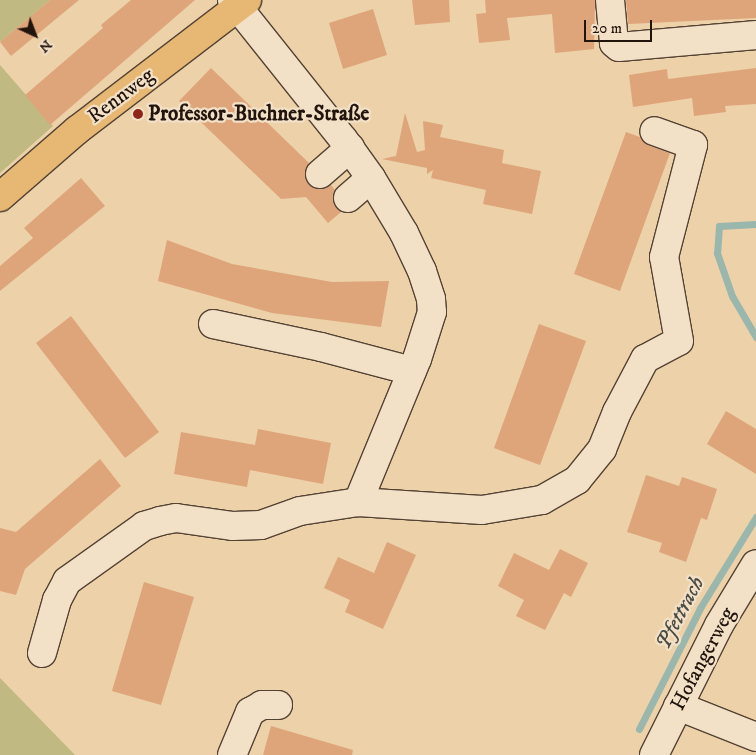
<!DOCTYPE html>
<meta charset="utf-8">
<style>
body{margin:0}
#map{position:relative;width:756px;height:755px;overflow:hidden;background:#ecd1a9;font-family:"IM FELL DW Pica",serif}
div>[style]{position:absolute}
.green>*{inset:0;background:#c0b982}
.stream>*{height:7px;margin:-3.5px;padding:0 3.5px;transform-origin:3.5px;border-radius:3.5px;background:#99b7ac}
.building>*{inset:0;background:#dfa57a}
.roads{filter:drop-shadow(1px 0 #544334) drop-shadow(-1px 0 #544334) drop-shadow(0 1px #544334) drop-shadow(0 -1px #544334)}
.minor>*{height:28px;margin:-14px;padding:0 14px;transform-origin:14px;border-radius:14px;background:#f3e1c7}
.major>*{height:28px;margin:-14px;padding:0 14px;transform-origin:14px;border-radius:14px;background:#e6b874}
.dots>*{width:14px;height:14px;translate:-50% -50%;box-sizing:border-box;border:2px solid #f3e1c7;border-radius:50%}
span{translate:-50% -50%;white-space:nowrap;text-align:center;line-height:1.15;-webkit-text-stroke:4.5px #f3e1c7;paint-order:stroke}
.street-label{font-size:21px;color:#21140d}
.poi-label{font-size:21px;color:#21140d;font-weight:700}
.left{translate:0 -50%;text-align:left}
.water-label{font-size:22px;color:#4b4d45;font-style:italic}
.north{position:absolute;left:10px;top:10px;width:50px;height:50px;-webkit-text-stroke:4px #f3e1c7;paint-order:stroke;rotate:137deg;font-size:14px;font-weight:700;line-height:20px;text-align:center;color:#21140d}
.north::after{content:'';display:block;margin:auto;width:18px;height:22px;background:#21140d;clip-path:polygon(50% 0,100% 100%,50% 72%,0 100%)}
.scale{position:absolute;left:584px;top:20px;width:68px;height:22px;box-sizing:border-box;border:2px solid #21140d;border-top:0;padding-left:6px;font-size:15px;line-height:18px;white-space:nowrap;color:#21140d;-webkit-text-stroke:4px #f3e1c7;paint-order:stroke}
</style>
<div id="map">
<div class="green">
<div style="clip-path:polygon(0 0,50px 0,0 42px)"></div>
<div style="clip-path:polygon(0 65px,53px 126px,0 173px)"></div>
<div style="clip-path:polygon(0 678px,75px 755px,0 755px)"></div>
</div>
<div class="stream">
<div style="left:756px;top:224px;width:37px;rotate:177deg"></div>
<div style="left:719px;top:226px;width:27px;rotate:94deg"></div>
<div style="left:717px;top:253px;width:46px;rotate:70.8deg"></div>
<div style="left:732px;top:296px;width:48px;rotate:59.7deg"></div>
<div style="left:639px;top:729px;width:136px;rotate:-63.2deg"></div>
<div style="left:700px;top:608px;width:107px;rotate:-58.4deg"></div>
</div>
<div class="building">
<div style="clip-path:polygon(50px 0,79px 0,11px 56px,0 42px)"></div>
<div style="clip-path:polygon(131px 0,195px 0,50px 125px,25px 95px,103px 28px,101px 25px)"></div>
<div style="clip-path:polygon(412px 0,449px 0,450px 22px,415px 25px)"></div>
<div style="clip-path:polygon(485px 0,595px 0,594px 49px,555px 53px,552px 14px,507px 18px,510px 40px,479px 43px,476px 14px,486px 13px)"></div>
<div style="clip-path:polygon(626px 0,756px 0,756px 18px,628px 24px)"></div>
<div style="clip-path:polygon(373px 9px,387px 55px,343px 69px,329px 23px)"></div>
<div style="clip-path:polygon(211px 68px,309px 163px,305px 176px,309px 185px,322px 189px,331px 185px,335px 190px,333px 201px,341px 212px,328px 223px,306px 197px,281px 199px,179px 101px)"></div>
<div style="clip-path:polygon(756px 68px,756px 104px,725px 106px,726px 112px,694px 116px,692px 98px,633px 107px,629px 75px,667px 69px,668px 79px)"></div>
<div style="clip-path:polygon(405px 113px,417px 152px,425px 150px,423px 121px,443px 125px,440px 137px,504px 150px,502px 163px,541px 171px,532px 214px,483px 204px,486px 190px,431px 178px,433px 170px,427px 174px,427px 168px,382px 159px,396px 156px)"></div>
<div style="clip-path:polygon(626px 132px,640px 137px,648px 145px,670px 153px,620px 291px,574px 274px)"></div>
<div style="clip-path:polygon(81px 178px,105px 206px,0 291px,0 266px,33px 238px,24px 228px)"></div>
<div style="clip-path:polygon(167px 240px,232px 264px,332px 282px,389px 281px,381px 327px,272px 313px,158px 281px)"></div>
<div style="clip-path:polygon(71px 316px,159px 432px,125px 458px,36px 343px)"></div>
<div style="clip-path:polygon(539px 324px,586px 341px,540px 465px,494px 448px)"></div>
<div style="clip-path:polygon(726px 411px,756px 429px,756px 474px,707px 444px)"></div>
<div style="clip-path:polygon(258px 429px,331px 443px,323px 484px,250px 470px,247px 487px,174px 474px,181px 432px,255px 445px)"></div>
<div style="clip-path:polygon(100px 459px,121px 486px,25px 569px,16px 595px,0 591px,0 528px,16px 532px)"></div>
<div style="clip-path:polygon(646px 475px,679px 486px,682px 477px,717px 489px,707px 520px,701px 518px,686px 562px,659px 552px,662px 543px,627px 532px)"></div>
<div style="clip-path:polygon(387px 542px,416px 555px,383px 629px,345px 612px,350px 600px,324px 588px,338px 557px,374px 573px)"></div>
<div style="clip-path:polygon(560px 549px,588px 563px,571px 597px,564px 593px,545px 630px,516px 616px,524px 600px,498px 586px,514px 553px,549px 570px)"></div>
<div style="clip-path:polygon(144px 582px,194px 597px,161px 705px,112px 691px)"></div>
<div style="clip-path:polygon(271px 726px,353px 750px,352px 755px,263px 755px)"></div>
</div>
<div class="roads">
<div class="minor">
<div style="left:232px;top:0;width:178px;rotate:51.4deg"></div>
<div style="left:343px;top:139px;width:48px;rotate:54.3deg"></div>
<div style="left:371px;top:178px;width:64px;rotate:59deg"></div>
<div style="left:404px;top:233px;width:42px;rotate:64.7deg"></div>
<div style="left:422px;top:271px;width:29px;rotate:72deg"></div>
<div style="left:431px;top:299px;width:13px;rotate:86deg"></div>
<div style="left:432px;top:312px;width:49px;rotate:107.7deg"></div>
<div style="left:417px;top:359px;width:155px;rotate:112.4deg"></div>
<div style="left:610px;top:0;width:43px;rotate:84.7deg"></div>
<div style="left:614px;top:43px;width:6px;rotate:39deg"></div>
<div style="left:619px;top:47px;width:138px;rotate:-5deg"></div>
<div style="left:320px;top:174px;width:40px;rotate:-41deg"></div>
<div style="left:348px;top:198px;width:30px;rotate:-41deg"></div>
<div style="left:213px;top:324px;width:110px;rotate:12deg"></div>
<div style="left:321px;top:347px;width:94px;rotate:14.8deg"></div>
<div style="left:42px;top:653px;width:55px;rotate:-74.2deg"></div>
<div style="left:57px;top:600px;width:21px;rotate:-62deg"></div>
<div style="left:67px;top:581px;width:95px;rotate:-35.5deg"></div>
<div style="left:144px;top:526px;width:17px;rotate:-17deg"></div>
<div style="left:160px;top:521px;width:16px;rotate:-11deg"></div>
<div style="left:176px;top:518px;width:58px;rotate:8deg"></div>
<div style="left:233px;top:526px;width:28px;rotate:-2deg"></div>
<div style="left:261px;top:525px;width:41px;rotate:-19.7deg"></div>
<div style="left:300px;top:511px;width:59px;rotate:-8.8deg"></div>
<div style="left:358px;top:502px;width:124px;rotate:3.7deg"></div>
<div style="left:482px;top:510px;width:61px;rotate:-9.5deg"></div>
<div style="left:542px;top:500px;width:40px;rotate:-29.7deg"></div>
<div style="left:577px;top:480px;width:40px;rotate:-51deg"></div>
<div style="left:602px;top:449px;width:40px;rotate:-68deg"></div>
<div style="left:617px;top:412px;width:60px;rotate:-62.2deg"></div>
<div style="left:645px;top:359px;width:38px;rotate:-28deg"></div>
<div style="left:679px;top:341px;width:85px;rotate:-100.1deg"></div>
<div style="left:664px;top:257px;width:116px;rotate:-75.5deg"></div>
<div style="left:693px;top:145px;width:41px;rotate:-160.3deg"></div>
<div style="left:678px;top:706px;width:84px;rotate:21.7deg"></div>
<div style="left:232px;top:755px;width:47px;rotate:-67.3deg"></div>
<div style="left:250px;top:712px;width:14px;rotate:-30deg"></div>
<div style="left:262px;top:705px;width:16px"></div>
<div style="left:654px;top:755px;width:145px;rotate:-63.4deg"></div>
<div style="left:719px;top:625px;width:71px;rotate:-58.8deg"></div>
</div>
<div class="major">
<div style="left:0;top:197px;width:102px;rotate:-41deg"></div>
<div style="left:77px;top:130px;width:214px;rotate:-37.4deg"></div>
</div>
</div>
<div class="dots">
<div style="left:138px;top:114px;background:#8f2418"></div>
</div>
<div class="street-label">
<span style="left:121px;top:96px;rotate:-37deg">Rennweg</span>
<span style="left:703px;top:659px;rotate:-62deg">Hofangerweg</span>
</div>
<div class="poi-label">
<span class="left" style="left:148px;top:114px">Professor-Buchner-Straße</span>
</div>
<div class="water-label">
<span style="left:680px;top:613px;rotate:-62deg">Pfettrach</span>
</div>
<div class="north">N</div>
<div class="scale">20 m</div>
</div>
